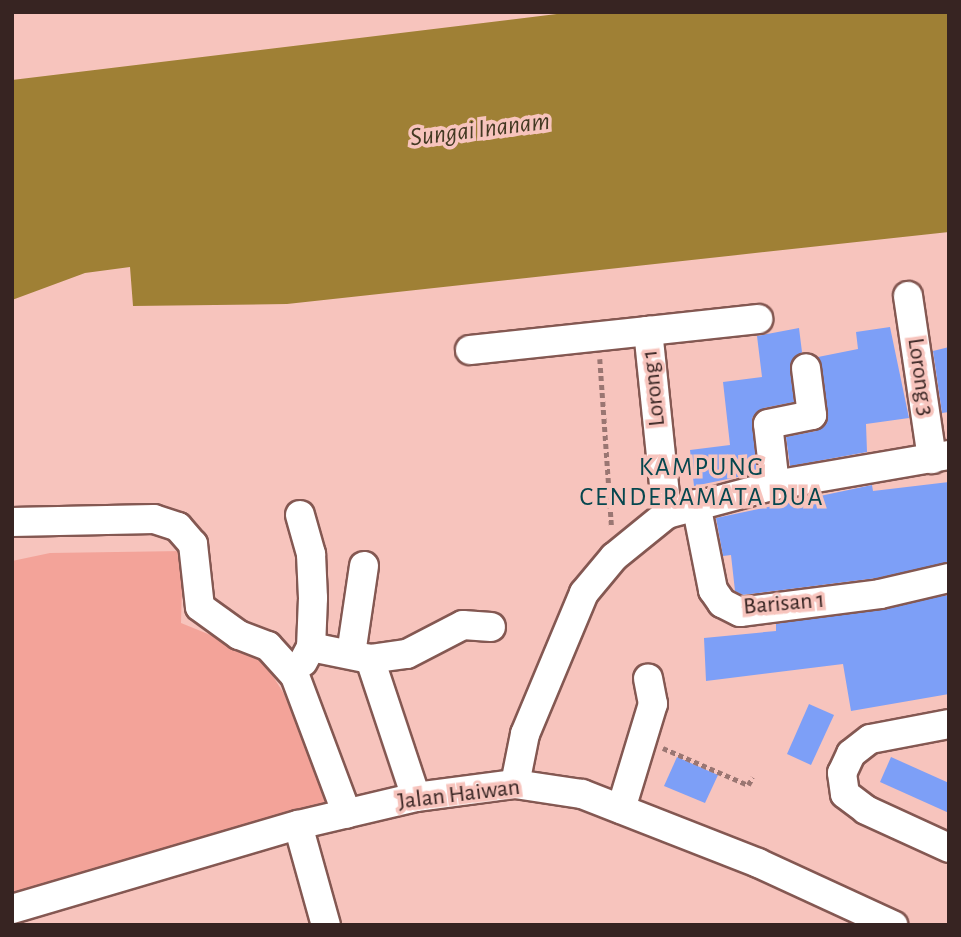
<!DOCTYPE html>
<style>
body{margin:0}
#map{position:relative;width:961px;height:937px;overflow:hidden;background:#f7c4bd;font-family:"Alegreya Sans",sans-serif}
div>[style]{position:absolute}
.green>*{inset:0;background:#f3a399}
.water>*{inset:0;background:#9f8035}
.building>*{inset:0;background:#7d9ff7}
.path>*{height:4.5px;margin-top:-2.25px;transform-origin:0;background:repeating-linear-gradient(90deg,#9a7672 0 5px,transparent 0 8.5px)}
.roads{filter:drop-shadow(2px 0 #845852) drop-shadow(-2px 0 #845852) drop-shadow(0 2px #845852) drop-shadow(0 -2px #845852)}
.minor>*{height:28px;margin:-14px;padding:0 14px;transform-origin:14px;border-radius:14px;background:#fff}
span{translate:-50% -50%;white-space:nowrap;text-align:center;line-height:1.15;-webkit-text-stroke:7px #f7c4bd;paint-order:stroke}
.street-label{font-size:24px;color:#372422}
.water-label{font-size:26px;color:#433922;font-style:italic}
.neighbourhood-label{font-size:26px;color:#05464e;letter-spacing:2px}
.frame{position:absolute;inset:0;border:14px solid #372422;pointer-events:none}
</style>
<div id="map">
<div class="green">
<div style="clip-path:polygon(183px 551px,181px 623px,260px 655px,284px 694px,322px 785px,341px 813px,12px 895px,12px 561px,50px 553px)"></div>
</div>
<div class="water">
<div style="clip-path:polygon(573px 12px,949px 12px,949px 232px,287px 304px,133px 306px,130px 267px,85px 273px,12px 300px,12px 80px)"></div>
</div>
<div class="building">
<div style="clip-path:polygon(890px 327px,909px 418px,866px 424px,867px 452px,790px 466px,786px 437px,816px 431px,828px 420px,818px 357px,858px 349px,856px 332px)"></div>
<div style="clip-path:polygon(799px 328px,802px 352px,790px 369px,794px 402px,764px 408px,752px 418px,757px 473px,694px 486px,690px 450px,730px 445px,723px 382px,762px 377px,757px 336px)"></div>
<div style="clip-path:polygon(949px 347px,949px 412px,942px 413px,933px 351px)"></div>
<div style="clip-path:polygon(949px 482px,949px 562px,877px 578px,743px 595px,735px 591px,731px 555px,723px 556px,716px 518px,872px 485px,873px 491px)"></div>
<div style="clip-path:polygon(949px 595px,949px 694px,851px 711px,843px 664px,706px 681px,704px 638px,776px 631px,776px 624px)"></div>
<div style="clip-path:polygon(809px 704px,834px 715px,811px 765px,787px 754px)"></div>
<div style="clip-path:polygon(677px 757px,718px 775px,705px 803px,664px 786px)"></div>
<div style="clip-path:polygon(891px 757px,949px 783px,949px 813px,880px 782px)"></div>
</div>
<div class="path">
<div style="left:600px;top:359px;width:170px;rotate:86deg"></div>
<div style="left:663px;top:748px;width:93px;rotate:23.5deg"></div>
<div style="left:748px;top:785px;width:9px;rotate:-58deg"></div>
</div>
<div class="roads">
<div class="minor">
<div style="left:908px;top:296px;width:165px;rotate:81.6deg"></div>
<div style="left:470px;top:350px;width:179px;rotate:-6.1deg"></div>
<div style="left:775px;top:485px;width:61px;rotate:-96.5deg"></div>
<div style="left:768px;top:424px;width:45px;rotate:-11.6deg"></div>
<div style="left:812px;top:415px;width:47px;rotate:-97.3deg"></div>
<div style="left:696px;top:504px;width:88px;rotate:78.8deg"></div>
<div style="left:713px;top:590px;width:16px;rotate:55deg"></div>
<div style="left:722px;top:603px;width:20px;rotate:27deg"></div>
<div style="left:740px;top:612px;width:141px;rotate:-7.3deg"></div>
<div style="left:880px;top:594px;width:71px;rotate:-13.1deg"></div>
<div style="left:667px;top:514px;width:184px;rotate:-95.9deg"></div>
<div style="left:648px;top:331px;width:111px;rotate:-6.2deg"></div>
<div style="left:300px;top:515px;width:41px;rotate:74.2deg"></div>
<div style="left:311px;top:554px;width:44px;rotate:87.4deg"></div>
<div style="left:313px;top:598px;width:49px;rotate:92.3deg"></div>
<div style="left:311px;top:647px;width:17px;rotate:118deg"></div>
<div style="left:12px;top:522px;width:142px;rotate:-1.2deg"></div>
<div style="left:154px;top:519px;width:25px;rotate:18deg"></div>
<div style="left:178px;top:527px;width:23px;rotate:49deg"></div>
<div style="left:193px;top:544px;width:63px;rotate:83.7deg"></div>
<div style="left:200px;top:607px;width:48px;rotate:35.7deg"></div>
<div style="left:239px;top:635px;width:31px;rotate:21deg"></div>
<div style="left:268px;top:646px;width:40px;rotate:48deg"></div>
<div style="left:295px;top:676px;width:147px;rotate:69.4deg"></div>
<div style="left:311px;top:647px;width:60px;rotate:11.5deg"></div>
<div style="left:370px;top:659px;width:37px;rotate:-8deg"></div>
<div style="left:407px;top:654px;width:63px;rotate:-27.4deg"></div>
<div style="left:463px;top:625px;width:28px;rotate:4deg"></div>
<div style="left:351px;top:654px;width:89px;rotate:-81.6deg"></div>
<div style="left:370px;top:659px;width:145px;rotate:71.6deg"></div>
<div style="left:949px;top:724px;width:80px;rotate:169.2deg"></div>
<div style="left:870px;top:739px;width:24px;rotate:142deg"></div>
<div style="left:851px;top:754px;width:21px;rotate:115deg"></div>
<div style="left:842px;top:773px;width:21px;rotate:82deg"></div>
<div style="left:845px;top:794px;width:26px;rotate:37deg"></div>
<div style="left:866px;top:810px;width:91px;rotate:24.6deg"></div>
<div style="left:515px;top:784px;width:51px;rotate:-78.7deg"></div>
<div style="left:525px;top:734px;width:153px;rotate:-67.3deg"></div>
<div style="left:584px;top:593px;width:47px;rotate:-50.2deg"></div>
<div style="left:614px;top:557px;width:68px;rotate:-39.1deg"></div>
<div style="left:667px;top:514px;width:112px;rotate:-15deg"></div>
<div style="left:775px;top:485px;width:177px;rotate:-9.8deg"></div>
<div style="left:621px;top:809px;width:110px;rotate:-73.1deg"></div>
<div style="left:653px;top:704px;width:26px;rotate:-101deg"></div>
<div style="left:298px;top:825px;width:104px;rotate:74.4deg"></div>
<div style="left:12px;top:909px;width:298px;rotate:-16.4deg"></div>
<div style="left:298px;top:825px;width:121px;rotate:-13.3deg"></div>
<div style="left:416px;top:797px;width:100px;rotate:-7.5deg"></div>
<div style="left:515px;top:784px;width:68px;rotate:8.5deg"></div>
<div style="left:582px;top:794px;width:189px;rotate:21.4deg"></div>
<div style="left:758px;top:863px;width:149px;rotate:24.7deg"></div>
</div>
</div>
<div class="street-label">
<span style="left:920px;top:377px;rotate:82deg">Lorong 3</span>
<span style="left:654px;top:388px;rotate:-96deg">Lorong 1</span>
<span style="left:784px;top:604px;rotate:-5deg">Barisan 1</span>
<span style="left:459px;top:795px;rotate:-7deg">Jalan Haiwan</span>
</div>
<div class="water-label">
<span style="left:480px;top:130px;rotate:-7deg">Sungai Inanam</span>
</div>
<div class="neighbourhood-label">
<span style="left:702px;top:483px">KAMPUNG<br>CENDERAMATA DUA</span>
</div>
<div class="frame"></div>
</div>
